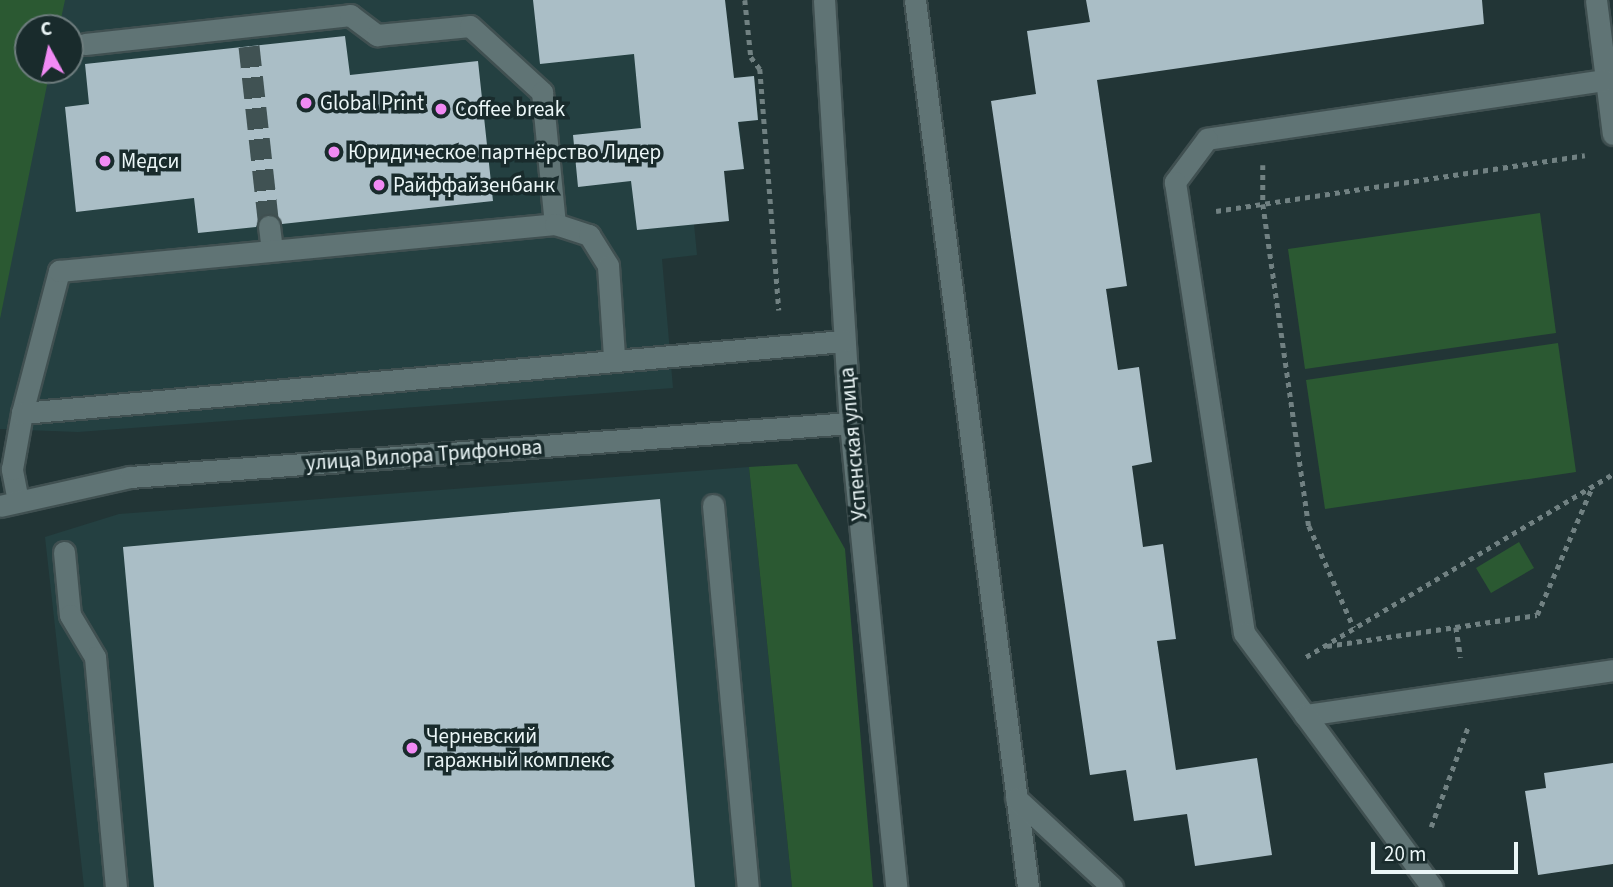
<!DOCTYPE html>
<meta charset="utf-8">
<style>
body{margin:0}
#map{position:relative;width:1613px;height:887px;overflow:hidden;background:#223536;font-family:"Source Sans 3",sans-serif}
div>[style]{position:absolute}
.built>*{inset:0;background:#244041}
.green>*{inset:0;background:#2b5932}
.building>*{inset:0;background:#aabec6}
.minor-tunnel>*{height:21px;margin-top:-10.5px;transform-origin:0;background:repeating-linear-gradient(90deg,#405253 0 21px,transparent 0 31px)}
.path>*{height:4.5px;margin-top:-2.25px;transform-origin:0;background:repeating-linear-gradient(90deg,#718182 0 5px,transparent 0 10px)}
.roads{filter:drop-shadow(2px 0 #405051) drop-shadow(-2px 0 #405051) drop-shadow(0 2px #405051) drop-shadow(0 -2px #405051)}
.minor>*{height:21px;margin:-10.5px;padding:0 10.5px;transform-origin:10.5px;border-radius:10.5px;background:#607475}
.dots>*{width:19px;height:19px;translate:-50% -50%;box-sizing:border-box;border:4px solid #192b2c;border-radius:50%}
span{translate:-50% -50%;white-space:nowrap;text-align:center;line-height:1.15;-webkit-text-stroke:7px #192b2c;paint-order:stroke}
.poi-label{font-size:21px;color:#ebf6f7}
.left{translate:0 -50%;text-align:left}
.street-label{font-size:21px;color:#ebf6f7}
.north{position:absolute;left:14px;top:14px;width:70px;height:70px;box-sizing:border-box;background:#192b2c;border:2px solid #6d7c7d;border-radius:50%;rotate:352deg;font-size:19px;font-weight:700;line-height:28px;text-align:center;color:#ebf6f7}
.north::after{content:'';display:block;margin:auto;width:24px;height:32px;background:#f18af4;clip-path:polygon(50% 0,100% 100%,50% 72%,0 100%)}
.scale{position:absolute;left:1371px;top:842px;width:147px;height:32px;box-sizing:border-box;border:4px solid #ebf6f7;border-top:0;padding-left:9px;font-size:21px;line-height:24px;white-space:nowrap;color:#ebf6f7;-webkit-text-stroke:5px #192b2c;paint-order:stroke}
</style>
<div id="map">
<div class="built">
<div style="clip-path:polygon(evenodd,0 0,725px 0,734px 78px,754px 76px,758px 120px,739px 122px,744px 169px,724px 171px,729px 221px,694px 224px,697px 255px,662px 259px,673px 388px,78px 432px,0 429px,0 0,28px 28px,70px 28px,70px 70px,28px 70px,28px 28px)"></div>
<div style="clip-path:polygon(749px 467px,792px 887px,84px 887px,45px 537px,119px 514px)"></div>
</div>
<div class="green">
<div style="clip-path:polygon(0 0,65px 0,59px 28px,28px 28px,28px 70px,50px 70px,0 319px)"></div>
<div style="clip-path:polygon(1540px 213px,1556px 333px,1305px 369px,1288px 249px)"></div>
<div style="clip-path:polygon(1558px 343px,1576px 472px,1325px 509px,1306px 380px)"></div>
<div style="clip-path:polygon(797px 464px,845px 549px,873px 887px,792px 887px,749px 467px)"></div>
<div style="clip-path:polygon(1519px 542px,1534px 568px,1491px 593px,1476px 568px)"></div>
</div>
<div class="building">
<div style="clip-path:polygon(533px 0,725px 0,734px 78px,754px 76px,758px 120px,738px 122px,744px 169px,724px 171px,729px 221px,637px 230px,631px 181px,578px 187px,573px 135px,641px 128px,634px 54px,540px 64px)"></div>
<div style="clip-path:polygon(1086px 0,1482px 0,1484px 24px,1097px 80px,1127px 286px,1106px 289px,1118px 370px,1139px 367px,1152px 462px,1132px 466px,1143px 547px,1163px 544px,1176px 639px,1157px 641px,1176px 770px,1257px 758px,1272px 855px,1195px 866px,1187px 814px,1134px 821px,1126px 770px,1090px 775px,991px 101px,1036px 94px,1027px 31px,1090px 22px)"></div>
<div style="clip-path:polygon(345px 36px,350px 75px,478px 61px,493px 201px,282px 224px,268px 213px,261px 216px,256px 227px,198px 233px,194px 198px,76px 212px,65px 107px,89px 104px,85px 64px)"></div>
<div style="clip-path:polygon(660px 499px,695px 887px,154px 887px,123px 547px)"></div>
<div style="clip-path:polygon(1613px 763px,1613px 864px,1538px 875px,1525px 791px,1546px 788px,1544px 773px)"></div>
</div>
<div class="minor-tunnel">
<div style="left:249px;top:46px;width:181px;rotate:83.7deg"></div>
</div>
<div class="path">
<div style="left:745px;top:0;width:57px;rotate:84deg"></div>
<div style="left:751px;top:57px;width:15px;rotate:53deg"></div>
<div style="left:760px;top:69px;width:242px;rotate:85.5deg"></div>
<div style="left:1263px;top:165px;width:39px;rotate:90deg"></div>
<div style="left:1263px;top:204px;width:325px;rotate:81.9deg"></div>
<div style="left:1309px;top:526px;width:111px;rotate:66.2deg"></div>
<div style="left:1216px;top:211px;width:373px;rotate:-8.6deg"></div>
<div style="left:1456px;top:627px;width:31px;rotate:81deg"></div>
<div style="left:1327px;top:646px;width:212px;rotate:-8.4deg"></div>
<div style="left:1537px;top:615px;width:139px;rotate:-66.7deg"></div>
<div style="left:1306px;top:657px;width:357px;rotate:-30.8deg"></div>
<div style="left:1431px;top:827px;width:107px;rotate:-69.7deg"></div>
</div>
<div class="roads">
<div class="minor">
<div style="left:824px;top:0;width:424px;rotate:86.5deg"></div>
<div style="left:850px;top:423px;width:466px;rotate:84.3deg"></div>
<div style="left:915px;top:0;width:894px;rotate:82.74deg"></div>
<div style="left:1596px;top:0;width:135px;rotate:82.8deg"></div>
<div style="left:85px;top:44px;width:267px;rotate:-6.2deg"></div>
<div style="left:350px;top:15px;width:34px;rotate:37deg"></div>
<div style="left:377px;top:35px;width:93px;rotate:-5.5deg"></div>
<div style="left:470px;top:26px;width:98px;rotate:42.5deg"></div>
<div style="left:542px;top:92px;width:133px;rotate:84.4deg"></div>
<div style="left:1605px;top:80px;width:402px;rotate:171.6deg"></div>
<div style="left:1207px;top:139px;width:54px;rotate:126.7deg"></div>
<div style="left:1175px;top:182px;width:456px;rotate:81.3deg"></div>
<div style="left:1244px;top:633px;width:102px;rotate:53.4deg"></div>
<div style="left:1305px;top:715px;width:311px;rotate:-8.3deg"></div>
<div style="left:269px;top:226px;width:24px;rotate:83deg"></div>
<div style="left:22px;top:413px;width:147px;rotate:-75.4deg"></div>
<div style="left:59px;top:271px;width:498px;rotate:-5.4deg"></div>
<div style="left:555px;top:224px;width:36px;rotate:18deg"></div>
<div style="left:589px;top:235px;width:36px;rotate:58deg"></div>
<div style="left:608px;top:266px;width:91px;rotate:86.2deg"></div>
<div style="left:18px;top:501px;width:33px;rotate:-101deg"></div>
<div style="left:12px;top:469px;width:57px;rotate:-79.9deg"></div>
<div style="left:22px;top:413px;width:825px;rotate:-5.01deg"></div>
<div style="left:713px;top:505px;width:384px;rotate:84.8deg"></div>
<div style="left:0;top:506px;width:133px;rotate:-12.6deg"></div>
<div style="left:130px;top:477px;width:722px;rotate:-4.29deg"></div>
<div style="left:64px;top:552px;width:63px;rotate:84.6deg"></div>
<div style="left:70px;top:615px;width:49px;rotate:59.2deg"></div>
<div style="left:95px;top:657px;width:231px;rotate:84.8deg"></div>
<div style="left:1305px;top:715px;width:214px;rotate:53.6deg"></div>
<div style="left:1016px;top:798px;width:131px;rotate:42.8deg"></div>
</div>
</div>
<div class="dots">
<div style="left:306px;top:103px;background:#f18af4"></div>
<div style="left:441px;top:109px;background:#f18af4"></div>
<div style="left:334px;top:152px;background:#f18af4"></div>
<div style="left:105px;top:161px;background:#f18af4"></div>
<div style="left:379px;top:185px;background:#f18af4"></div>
<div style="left:412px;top:748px;background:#f18af4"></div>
</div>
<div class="poi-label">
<span class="left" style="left:320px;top:103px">Global Print</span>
<span class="left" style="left:455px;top:109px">Coffee break</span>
<span class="left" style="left:348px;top:152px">Юридическое партнёрство Лидер</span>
<span class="left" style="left:121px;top:161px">Медси</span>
<span class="left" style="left:393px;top:185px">Райффайзенбанк</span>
<span class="left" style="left:426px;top:748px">Черневский<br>гаражный комплекс</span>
</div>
<div class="street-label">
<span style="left:853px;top:444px;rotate:-95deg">Успенская улица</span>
<span style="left:424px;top:455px;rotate:-4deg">улица Вилора Трифонова</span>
</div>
<div class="north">С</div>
<div class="scale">20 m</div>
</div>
